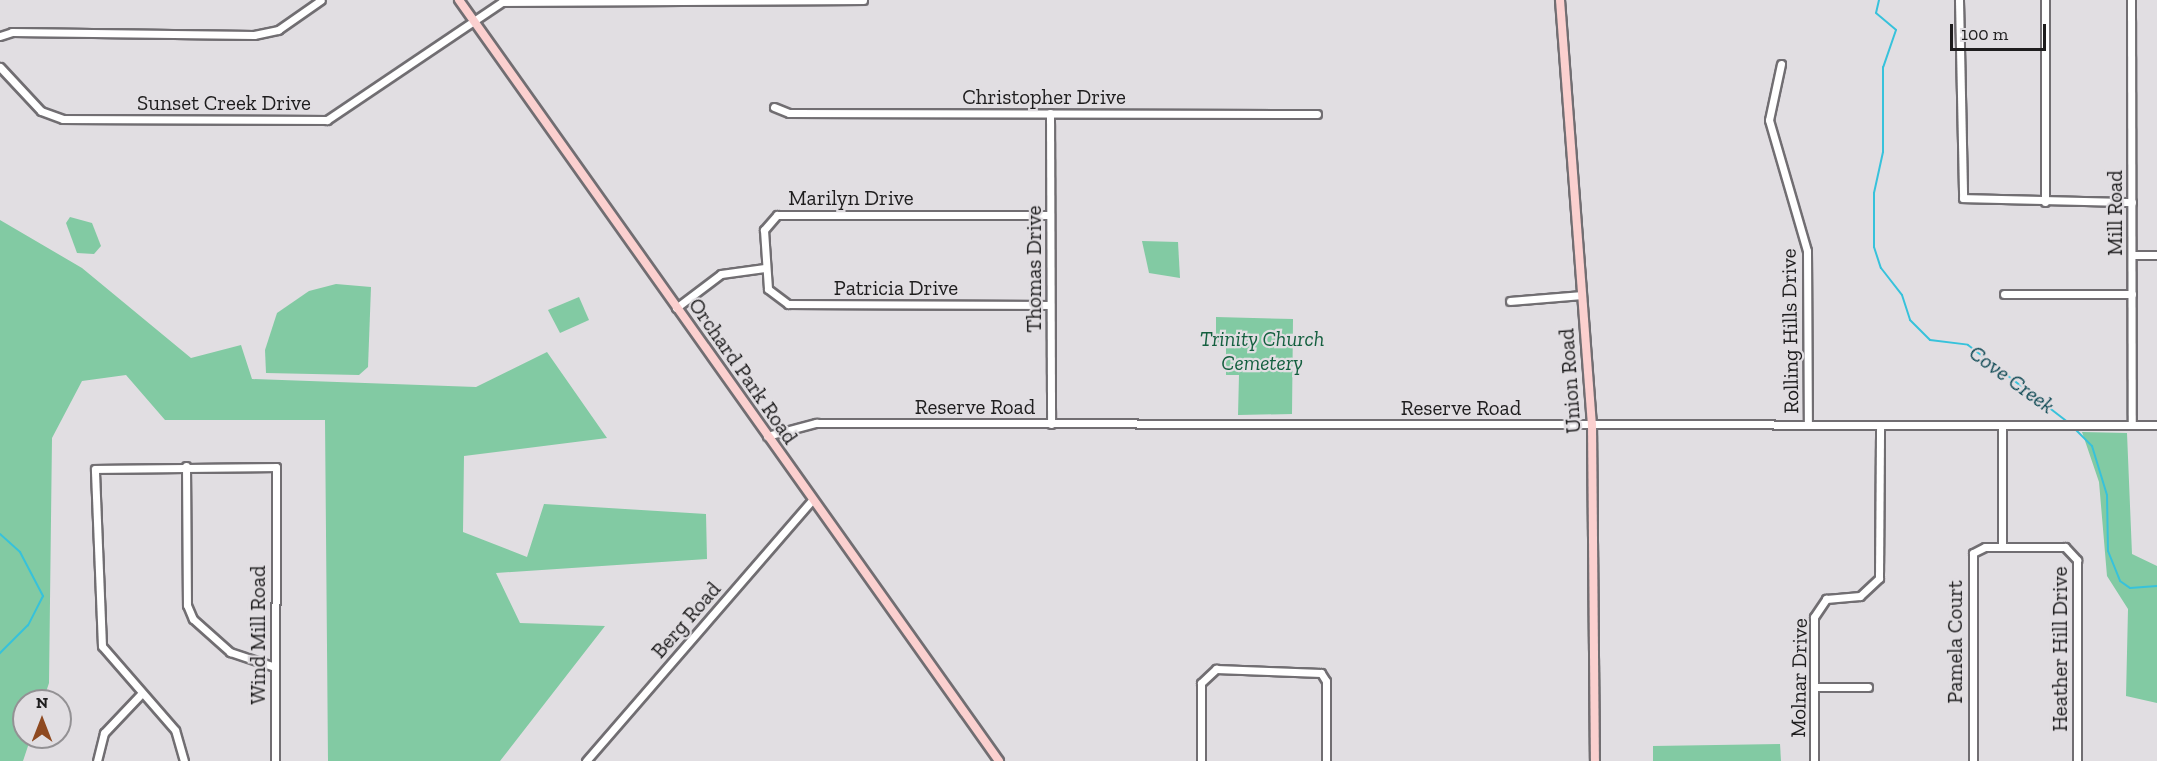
<!DOCTYPE html>
<style>
body{margin:0}
#map{position:relative;width:2157px;height:761px;overflow:hidden;background:#e1dee2;font-family:"Zilla Slab",serif}
div>[style]{position:absolute}
.green>*{inset:0;background:#82caa3}
.stream>*{height:2px;margin:-1px;padding:0 1px;transform-origin:1px;border-radius:1px;background:#37c2db}
.roads{filter:drop-shadow(2px 0 #716e72) drop-shadow(-2px 0 #716e72) drop-shadow(0 2px #716e72) drop-shadow(0 -2px #716e72)}
.minor>*{height:7px;margin:-3.5px;padding:0 3.5px;transform-origin:3.5px;border-radius:3.5px;background:#fff}
.major>*{height:8px;margin:-4px;padding:0 4px;transform-origin:4px;border-radius:4px;background:#fbd0cf}
span{translate:-50% -50%;white-space:nowrap;text-align:center;line-height:1.15;-webkit-text-stroke:4.5px #e1dee2;paint-order:stroke}
.street-label{font-size:21px;color:#1e1d1e}
.park-label{font-size:21px;color:#145f3f;font-style:italic}
.water-label{font-size:22px;color:#0c4752;font-style:italic}
.north{position:absolute;left:12px;top:689px;width:60px;height:60px;box-sizing:border-box;background:#e1dee2;border:2px solid #939194;border-radius:50%;rotate:0deg;font-size:16px;font-weight:700;line-height:24px;text-align:center;color:#1e1d1e}
.north::after{content:'';display:block;margin:auto;width:21px;height:27px;background:#8e4920;clip-path:polygon(50% 0,100% 100%,50% 72%,0 100%)}
.scale{position:absolute;left:1950px;top:24px;width:96px;height:27px;box-sizing:border-box;border:3px solid #1e1d1e;border-top:0;padding-left:8px;font-size:18px;line-height:21px;white-space:nowrap;color:#1e1d1e;-webkit-text-stroke:4px #e1dee2;paint-order:stroke}
</style>
<div id="map">
<div class="green">
<div style="clip-path:polygon(70px 217px,92px 223px,101px 246px,94px 254px,77px 253px,66px 223px)"></div>
<div style="clip-path:polygon(0 220px,82px 268px,191px 358px,241px 345px,252px 379px,476px 387px,547px 352px,607px 438px,464px 456px,463px 532px,527px 557px,544px 504px,706px 514px,707px 559px,496px 573px,520px 623px,605px 626px,500px 761px,328px 761px,325px 420px,165px 420px,126px 375px,82px 381px,52px 438px,49px 683px,43px 701px,24px 701px,24px 737px,31px 737px,23px 761px,0 761px)"></div>
<div style="clip-path:polygon(1142px 241px,1178px 242px,1180px 278px,1149px 273px)"></div>
<div style="clip-path:polygon(336px 284px,371px 287px,368px 367px,359px 375px,266px 373px,265px 350px,277px 313px,309px 291px)"></div>
<div style="clip-path:polygon(579px 297px,589px 320px,560px 333px,548px 310px)"></div>
<div style="clip-path:polygon(1216px 317px,1293px 319px,1292px 414px,1238px 415px,1239px 375px,1226px 375px,1226px 348px,1216px 347px)"></div>
<div style="clip-path:polygon(2082px 432px,2127px 433px,2132px 554px,2157px 566px,2157px 703px,2126px 696px,2128px 609px,2107px 576px,2099px 482px)"></div>
<div style="clip-path:polygon(1780px 744px,1781px 761px,1653px 761px,1653px 746px)"></div>
</div>
<div class="stream">
<div style="left:1879px;top:0;width:13px;rotate:103deg"></div>
<div style="left:1876px;top:13px;width:26px;rotate:40deg"></div>
<div style="left:1896px;top:30px;width:39px;rotate:109deg"></div>
<div style="left:1883px;top:67px;width:85px;rotate:90deg"></div>
<div style="left:1883px;top:152px;width:42px;rotate:102.4deg"></div>
<div style="left:1874px;top:193px;width:54px;rotate:90deg"></div>
<div style="left:1874px;top:247px;width:22px;rotate:72deg"></div>
<div style="left:1881px;top:268px;width:34px;rotate:52deg"></div>
<div style="left:1902px;top:295px;width:26px;rotate:72deg"></div>
<div style="left:1910px;top:320px;width:28px;rotate:45deg"></div>
<div style="left:1930px;top:340px;width:38px;rotate:7deg"></div>
<div style="left:1968px;top:345px;width:128px;rotate:37.7deg"></div>
<div style="left:2073px;top:427px;width:27px;rotate:45deg"></div>
<div style="left:2092px;top:446px;width:51px;rotate:73deg"></div>
<div style="left:2107px;top:495px;width:56px;rotate:89deg"></div>
<div style="left:2108px;top:551px;width:32px;rotate:68deg"></div>
<div style="left:2120px;top:581px;width:12px;rotate:35deg"></div>
<div style="left:2130px;top:588px;width:27px;rotate:-4deg"></div>
<div style="left:0;top:534px;width:27px;rotate:42deg"></div>
<div style="left:20px;top:552px;width:50px;rotate:62.4deg"></div>
<div style="left:43px;top:596px;width:33px;rotate:117deg"></div>
<div style="left:28px;top:625px;width:40px;rotate:135deg"></div>
</div>
<div class="roads">
<div class="minor">
<div style="left:1959px;top:0;width:198px;rotate:88.8deg"></div>
<div style="left:1963px;top:198px;width:169px;rotate:1.4deg"></div>
<div style="left:2045px;top:0;width:202px;rotate:90deg"></div>
<div style="left:2131px;top:0;width:425px;rotate:89.9deg"></div>
<div style="left:0;top:36px;width:13px;rotate:-18deg"></div>
<div style="left:12px;top:32px;width:242px;rotate:0.7deg"></div>
<div style="left:254px;top:35px;width:25px;rotate:-12deg"></div>
<div style="left:278px;top:30px;width:52px;rotate:-34.9deg"></div>
<div style="left:1781px;top:64px;width:57px;rotate:102.1deg"></div>
<div style="left:1769px;top:120px;width:136px;rotate:73.8deg"></div>
<div style="left:1807px;top:251px;width:174px;rotate:89.7deg"></div>
<div style="left:0;top:67px;width:60px;rotate:47deg"></div>
<div style="left:41px;top:111px;width:23px;rotate:20deg"></div>
<div style="left:63px;top:119px;width:264px;rotate:0.2deg"></div>
<div style="left:327px;top:120px;width:211px;rotate:-34deg"></div>
<div style="left:502px;top:2px;width:361px;rotate:-0.3deg"></div>
<div style="left:774px;top:107px;width:16px;rotate:22deg"></div>
<div style="left:789px;top:113px;width:528px;rotate:0.11deg"></div>
<div style="left:1050px;top:113px;width:311px;rotate:89.8deg"></div>
<div style="left:1050px;top:215px;width:273px;rotate:180deg"></div>
<div style="left:777px;top:215px;width:20px;rotate:131deg"></div>
<div style="left:764px;top:230px;width:59px;rotate:86.1deg"></div>
<div style="left:768px;top:289px;width:25px;rotate:37deg"></div>
<div style="left:788px;top:304px;width:262px;rotate:0.2deg"></div>
<div style="left:2132px;top:255px;width:25px"></div>
<div style="left:2004px;top:294px;width:128px"></div>
<div style="left:1510px;top:301px;width:72px;rotate:-4.8deg"></div>
<div style="left:676px;top:308px;width:56px;rotate:-37.1deg"></div>
<div style="left:721px;top:274px;width:44px;rotate:-7.8deg"></div>
<div style="left:2002px;top:425px;width:122px;rotate:90deg"></div>
<div style="left:767px;top:436px;width:51px;rotate:-14.9deg"></div>
<div style="left:816px;top:423px;width:1341px;rotate:0.09deg"></div>
<div style="left:186px;top:466px;width:139px;rotate:89.6deg"></div>
<div style="left:187px;top:605px;width:15px;rotate:67deg"></div>
<div style="left:193px;top:619px;width:50px;rotate:41.7deg"></div>
<div style="left:230px;top:652px;width:47px;rotate:18.4deg"></div>
<div style="left:1814px;top:687px;width:54px"></div>
<div style="left:97px;top:761px;width:29px;rotate:-76deg"></div>
<div style="left:104px;top:733px;width:52px;rotate:-46.5deg"></div>
<div style="left:184px;top:761px;width:32px;rotate:-106deg"></div>
<div style="left:175px;top:730px;width:111px;rotate:-131deg"></div>
<div style="left:102px;top:646px;width:177px;rotate:-92.3deg"></div>
<div style="left:95px;top:469px;width:181px;rotate:-0.6deg"></div>
<div style="left:276px;top:467px;width:294px;rotate:90.2deg"></div>
<div style="left:586px;top:761px;width:345px;rotate:-49.1deg"></div>
<div style="left:1201px;top:761px;width:78px;rotate:-90deg"></div>
<div style="left:1201px;top:683px;width:21px;rotate:-43deg"></div>
<div style="left:1216px;top:669px;width:105px;rotate:2.2deg"></div>
<div style="left:1321px;top:673px;width:9px;rotate:58deg"></div>
<div style="left:1326px;top:681px;width:80px;rotate:90deg"></div>
<div style="left:1814px;top:761px;width:144px;rotate:-90deg"></div>
<div style="left:1814px;top:617px;width:22px;rotate:-56deg"></div>
<div style="left:1826px;top:599px;width:34px;rotate:-5deg"></div>
<div style="left:1860px;top:596px;width:26px;rotate:-43deg"></div>
<div style="left:1879px;top:578px;width:153px;rotate:-89.6deg"></div>
<div style="left:1973px;top:761px;width:208px;rotate:-90deg"></div>
<div style="left:1973px;top:553px;width:13px;rotate:-27deg"></div>
<div style="left:1985px;top:547px;width:80px"></div>
<div style="left:2065px;top:547px;width:18px;rotate:47deg"></div>
<div style="left:2077px;top:560px;width:201px;rotate:90deg"></div>
</div>
<div class="major">
<div style="left:459px;top:0;width:933px;rotate:54.64deg"></div>
<div style="left:1560px;top:0;width:426px;rotate:85.7deg"></div>
<div style="left:1592px;top:425px;width:336px;rotate:89.5deg"></div>
</div>
</div>
<div class="street-label">
<span style="left:1044px;top:97px">Christopher Drive</span>
<span style="left:224px;top:103px">Sunset Creek Drive</span>
<span style="left:851px;top:198px">Marilyn Drive</span>
<span style="left:2115px;top:213px;rotate:-90deg">Mill Road</span>
<span style="left:1034px;top:269px;rotate:-90deg">Thomas Drive</span>
<span style="left:896px;top:288px">Patricia Drive</span>
<span style="left:1790px;top:331px;rotate:-91deg">Rolling Hills Drive</span>
<span style="left:743px;top:371px;rotate:55deg">Orchard Park Road</span>
<span style="left:1570px;top:381px;rotate:-94deg">Union Road</span>
<span style="left:975px;top:407px">Reserve Road</span>
<span style="left:1461px;top:408px">Reserve Road</span>
<span style="left:686px;top:620px;rotate:-49deg">Berg Road</span>
<span style="left:258px;top:635px;rotate:-90deg">Wind Mill Road</span>
<span style="left:1955px;top:642px;rotate:-90deg">Pamela Court</span>
<span style="left:2060px;top:649px;rotate:-90deg">Heather Hill Drive</span>
<span style="left:1799px;top:678px;rotate:-89deg">Molnar Drive</span>
</div>
<div class="park-label">
<span style="left:1262px;top:351px">Trinity Church<br>Cemetery</span>
</div>
<div class="water-label">
<span style="left:2012px;top:379px;rotate:36deg">Cove Creek</span>
</div>
<div class="north">N</div>
<div class="scale">100 m</div>
</div>
